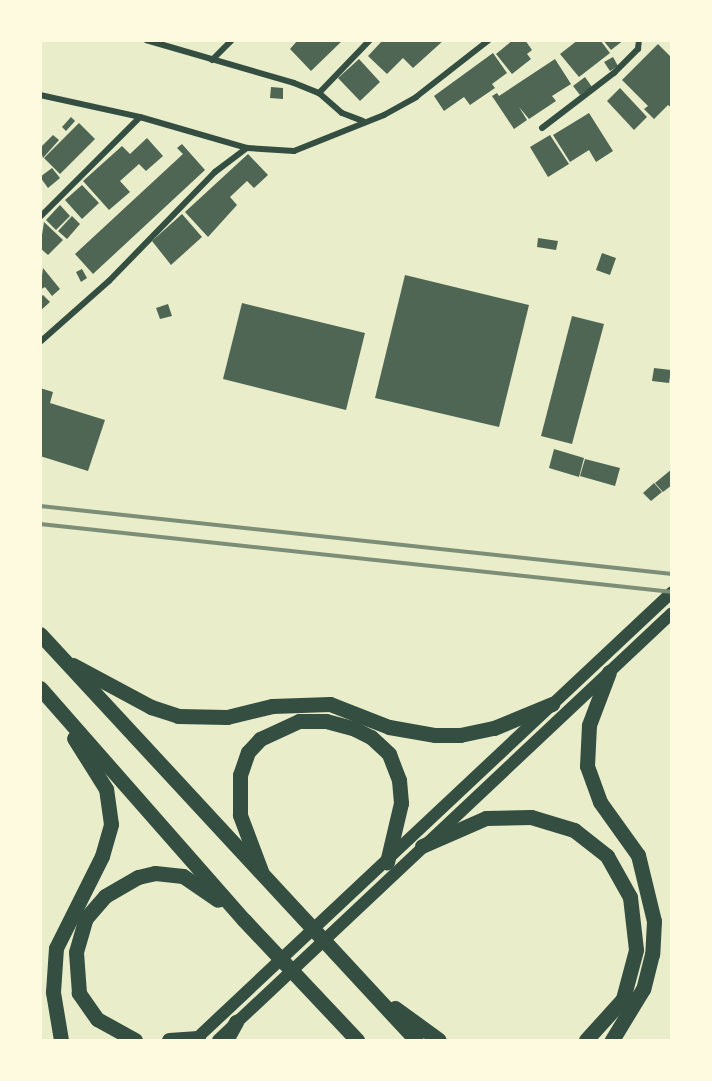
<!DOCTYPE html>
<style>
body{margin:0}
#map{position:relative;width:712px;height:1081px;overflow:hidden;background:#e9edc9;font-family:Manrope,sans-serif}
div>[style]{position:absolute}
.building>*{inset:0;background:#4f6655}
.minor>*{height:6px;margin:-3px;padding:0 3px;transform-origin:3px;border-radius:3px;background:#344e41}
.secondary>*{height:12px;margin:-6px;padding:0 6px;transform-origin:6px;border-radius:6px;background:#344e41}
.motorway>*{height:15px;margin:-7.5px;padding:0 7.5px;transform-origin:7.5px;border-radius:7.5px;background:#344e41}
.rail>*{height:4px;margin:-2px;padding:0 2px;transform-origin:2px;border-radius:2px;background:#7c8e77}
span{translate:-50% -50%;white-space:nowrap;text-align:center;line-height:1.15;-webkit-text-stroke:6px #fefae0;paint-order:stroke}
.frame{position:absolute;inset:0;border:42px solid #fefae0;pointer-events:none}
</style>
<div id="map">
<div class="building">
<div style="clip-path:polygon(298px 40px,343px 40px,311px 71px,290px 49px)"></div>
<div style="clip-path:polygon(383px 40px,444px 40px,413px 68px,403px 58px,387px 74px,368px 56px)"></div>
<div style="clip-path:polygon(513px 40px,525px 40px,532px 50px,527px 54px,531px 59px,512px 74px,496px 54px)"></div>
<div style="clip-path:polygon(578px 40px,600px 40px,610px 53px,579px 77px,560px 54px)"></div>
<div style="clip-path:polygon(603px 40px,624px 40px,611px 50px)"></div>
<div style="clip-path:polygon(658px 44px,672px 58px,672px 108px,668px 105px,654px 119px,644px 109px,648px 106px,622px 80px)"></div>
<div style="clip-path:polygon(493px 53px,507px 73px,492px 84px,495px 88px,470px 105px,464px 97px,444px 111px,434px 96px)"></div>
<div style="clip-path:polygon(613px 57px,618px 66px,610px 71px,604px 62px)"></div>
<div style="clip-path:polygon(359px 59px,380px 82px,360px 101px,338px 78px)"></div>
<div style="clip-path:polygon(555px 59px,571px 84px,552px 96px,556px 101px,529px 119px,519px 107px,527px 120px,514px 129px,492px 96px,497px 93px,499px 96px)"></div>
<div style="clip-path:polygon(585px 77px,592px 87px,580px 95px,573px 86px)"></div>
<div style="clip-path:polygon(271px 87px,283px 88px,283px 99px,270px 98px)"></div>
<div style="clip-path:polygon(620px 88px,647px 117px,634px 130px,607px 101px)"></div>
<div style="clip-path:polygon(589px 113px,613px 151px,596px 162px,589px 150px,570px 162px,553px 135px)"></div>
<div style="clip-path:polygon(71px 117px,75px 121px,66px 131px,62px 127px)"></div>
<div style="clip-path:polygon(79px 123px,95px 139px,60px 174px,44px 158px)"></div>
<div style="clip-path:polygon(53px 135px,59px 140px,43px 158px,40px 148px)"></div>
<div style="clip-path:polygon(550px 135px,569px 164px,548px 177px,530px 147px)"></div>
<div style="clip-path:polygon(147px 138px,163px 156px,146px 171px,139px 164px,120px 181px,130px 192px,109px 210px,83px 181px,122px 146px,130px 154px)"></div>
<div style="clip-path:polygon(182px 144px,205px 170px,93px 274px,75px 254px,183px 154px,177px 148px)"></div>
<div style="clip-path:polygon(248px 154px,268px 175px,254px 188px,247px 181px,230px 197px,237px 205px,208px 237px,185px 212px)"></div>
<div style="clip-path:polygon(52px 168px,60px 178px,48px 188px,40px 177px)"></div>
<div style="clip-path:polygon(82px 185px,99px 203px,82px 219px,65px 200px)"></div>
<div style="clip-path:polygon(60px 205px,70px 216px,56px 230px,46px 220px)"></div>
<div style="clip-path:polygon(182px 214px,202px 237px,171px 265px,152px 241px)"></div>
<div style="clip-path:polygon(72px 216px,80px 224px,67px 239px,58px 231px)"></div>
<div style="clip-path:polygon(44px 222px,63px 240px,48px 255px,40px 248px)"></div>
<div style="clip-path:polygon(538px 238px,558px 241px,556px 250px,537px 247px)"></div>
<div style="clip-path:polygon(602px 253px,616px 258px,610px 275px,596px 270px)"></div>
<div style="clip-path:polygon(43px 268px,60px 289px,52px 296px,45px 287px,40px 290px)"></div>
<div style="clip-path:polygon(82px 269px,87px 278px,81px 282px,76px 272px)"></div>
<div style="clip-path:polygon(405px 275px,529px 305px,499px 427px,375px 398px)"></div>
<div style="clip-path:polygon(43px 295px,50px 302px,40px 311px,40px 297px)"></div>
<div style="clip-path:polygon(242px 303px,365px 333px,346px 410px,223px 379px)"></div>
<div style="clip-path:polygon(168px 304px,172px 316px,160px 319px,156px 308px)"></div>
<div style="clip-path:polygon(572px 316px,604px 324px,572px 444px,541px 436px)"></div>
<div style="clip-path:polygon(654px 368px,671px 370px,669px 383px,652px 381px)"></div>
<div style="clip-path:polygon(40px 388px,53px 392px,50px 403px,105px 420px,88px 471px,40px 456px)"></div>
<div style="clip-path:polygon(554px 449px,584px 458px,579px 477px,549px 468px)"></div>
<div style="clip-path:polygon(585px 459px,620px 468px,615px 486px,580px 476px)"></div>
<div style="clip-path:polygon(672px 469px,672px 485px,663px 492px,655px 483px)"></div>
<div style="clip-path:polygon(654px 483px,662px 492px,651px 501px,643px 493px)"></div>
</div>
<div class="minor">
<div style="left:146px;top:40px;width:154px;rotate:16.2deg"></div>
<div style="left:294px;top:83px;width:27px;rotate:22deg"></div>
<div style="left:319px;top:93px;width:30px;rotate:41deg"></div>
<div style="left:342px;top:113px;width:22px;rotate:21deg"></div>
<div style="left:212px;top:60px;width:28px;rotate:-45deg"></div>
<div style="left:319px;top:93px;width:74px;rotate:-46.1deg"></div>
<div style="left:40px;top:95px;width:102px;rotate:12.4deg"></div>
<div style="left:140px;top:117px;width:111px;rotate:16.2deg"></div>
<div style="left:542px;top:128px;width:91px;rotate:-37.4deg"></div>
<div style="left:614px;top:73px;width:34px;rotate:-45deg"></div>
<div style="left:638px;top:49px;width:9px;rotate:-84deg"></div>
<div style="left:40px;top:217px;width:141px;rotate:-45deg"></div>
<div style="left:40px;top:342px;width:92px;rotate:-41.5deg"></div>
<div style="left:109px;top:281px;width:152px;rotate:-45.8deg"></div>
<div style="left:215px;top:172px;width:40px;rotate:-37deg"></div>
<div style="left:247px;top:148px;width:47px;rotate:3.7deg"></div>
<div style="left:294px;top:151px;width:97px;rotate:-21.8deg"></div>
<div style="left:384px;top:115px;width:37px;rotate:-29deg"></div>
<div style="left:416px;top:97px;width:93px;rotate:-38deg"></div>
</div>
<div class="secondary">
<div style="left:195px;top:1040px;width:654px;rotate:-43.2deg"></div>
<div style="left:218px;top:1040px;width:623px;rotate:-43.24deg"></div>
</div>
<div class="motorway">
<div style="left:40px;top:634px;width:553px;rotate:47.2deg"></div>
<div style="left:73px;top:665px;width:89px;rotate:28.3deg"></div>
<div style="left:151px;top:707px;width:28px;rotate:18deg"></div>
<div style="left:178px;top:716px;width:49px;rotate:1.2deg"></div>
<div style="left:227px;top:717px;width:46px;rotate:-13.7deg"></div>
<div style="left:272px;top:706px;width:58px;rotate:-2deg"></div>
<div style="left:330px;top:704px;width:63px;rotate:21.3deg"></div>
<div style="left:389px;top:727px;width:47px;rotate:9.9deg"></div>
<div style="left:435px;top:735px;width:25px"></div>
<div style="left:460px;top:735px;width:35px;rotate:-12deg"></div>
<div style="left:494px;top:728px;width:63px;rotate:-22.5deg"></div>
<div style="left:609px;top:672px;width:57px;rotate:110.7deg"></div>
<div style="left:589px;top:725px;width:41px;rotate:92.8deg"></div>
<div style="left:587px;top:766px;width:38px;rotate:70deg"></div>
<div style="left:600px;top:802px;width:65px;rotate:54.4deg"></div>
<div style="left:638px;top:855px;width:68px;rotate:76.4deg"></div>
<div style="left:654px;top:921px;width:33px;rotate:93deg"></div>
<div style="left:652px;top:954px;width:36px;rotate:104deg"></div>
<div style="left:643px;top:989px;width:60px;rotate:121.3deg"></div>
<div style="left:40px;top:688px;width:309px;rotate:48.7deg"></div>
<div style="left:244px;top:920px;width:165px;rotate:46.7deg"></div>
<div style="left:422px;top:846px;width:70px;rotate:-23.6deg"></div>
<div style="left:486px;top:818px;width:45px;rotate:-1.3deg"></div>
<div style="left:531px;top:817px;width:45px;rotate:16.8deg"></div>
<div style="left:574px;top:830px;width:42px;rotate:38.2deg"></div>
<div style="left:607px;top:856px;width:47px;rotate:60.7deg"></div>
<div style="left:630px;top:897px;width:53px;rotate:83.5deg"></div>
<div style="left:636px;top:950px;width:51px;rotate:104.9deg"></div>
<div style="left:623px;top:999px;width:55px;rotate:132.1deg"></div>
<div style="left:261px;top:871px;width:60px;rotate:-110.6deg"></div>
<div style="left:240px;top:815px;width:40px;rotate:-90deg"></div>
<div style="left:240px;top:775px;width:24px;rotate:-71deg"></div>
<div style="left:248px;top:752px;width:18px;rotate:-47deg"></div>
<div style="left:260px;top:739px;width:43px;rotate:-24.8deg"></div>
<div style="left:299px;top:721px;width:27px"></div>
<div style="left:326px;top:721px;width:28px;rotate:15deg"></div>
<div style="left:353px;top:728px;width:20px;rotate:27deg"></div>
<div style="left:371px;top:737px;width:25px;rotate:43deg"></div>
<div style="left:389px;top:754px;width:28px;rotate:69deg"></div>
<div style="left:399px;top:780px;width:23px;rotate:85deg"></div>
<div style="left:401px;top:803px;width:61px;rotate:103.3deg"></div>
<div style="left:395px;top:1008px;width:54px;rotate:36deg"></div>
<div style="left:61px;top:1040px;width:49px;rotate:-99.5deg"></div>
<div style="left:53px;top:992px;width:44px;rotate:-86.1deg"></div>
<div style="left:56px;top:948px;width:103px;rotate:-63.4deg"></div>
<div style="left:102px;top:856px;width:33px;rotate:-74deg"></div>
<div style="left:111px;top:824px;width:35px;rotate:-98deg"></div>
<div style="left:106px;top:789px;width:60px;rotate:-122.1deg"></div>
<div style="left:135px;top:1040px;width:43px;rotate:-151.1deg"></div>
<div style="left:97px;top:1019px;width:32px;rotate:-125deg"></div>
<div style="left:79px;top:993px;width:41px;rotate:-94.2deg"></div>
<div style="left:76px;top:952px;width:35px;rotate:-74deg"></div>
<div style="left:86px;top:918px;width:29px;rotate:-49deg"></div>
<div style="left:105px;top:896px;width:38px;rotate:-30deg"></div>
<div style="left:138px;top:877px;width:17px;rotate:-13deg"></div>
<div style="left:155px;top:873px;width:28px;rotate:6deg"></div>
<div style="left:183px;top:876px;width:42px;rotate:34.4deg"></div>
<div style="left:169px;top:1040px;width:29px;rotate:-4deg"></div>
<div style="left:226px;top:1040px;width:21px;rotate:-61deg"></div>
</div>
<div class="rail">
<div style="left:40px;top:506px;width:636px;rotate:6.14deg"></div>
<div style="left:40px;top:524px;width:636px;rotate:6.14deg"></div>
</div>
<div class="frame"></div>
</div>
